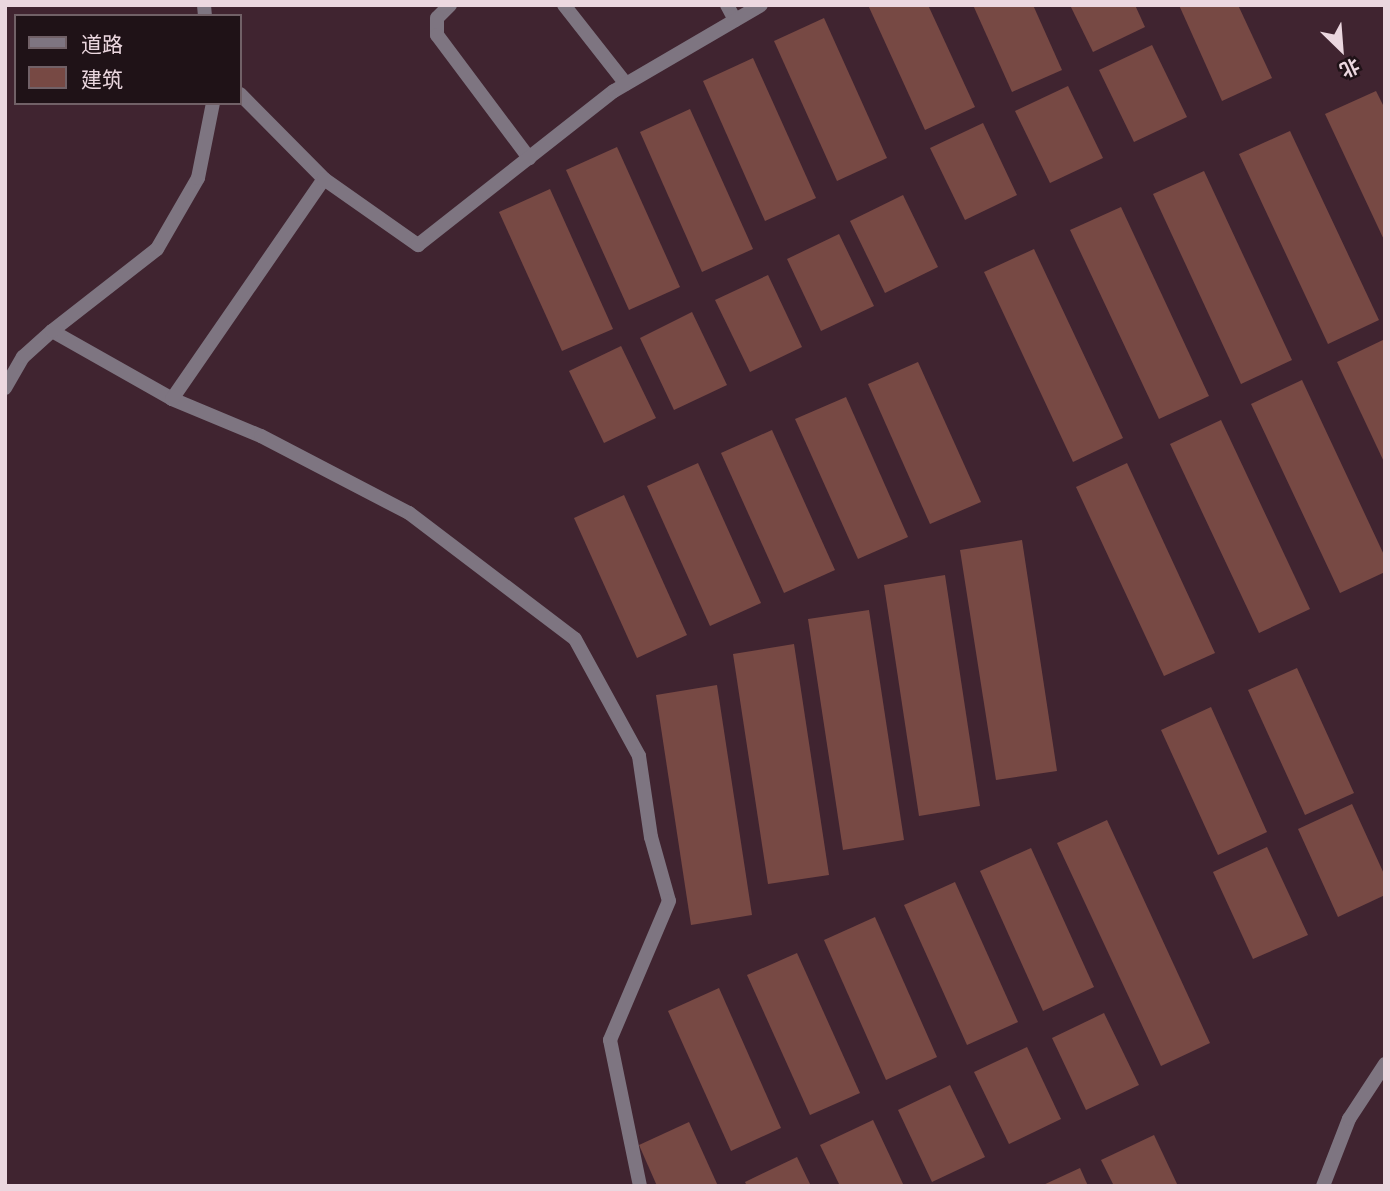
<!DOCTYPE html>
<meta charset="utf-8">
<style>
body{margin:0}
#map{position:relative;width:1390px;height:1191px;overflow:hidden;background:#402430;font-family:Ubuntu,"Noto Sans SC",sans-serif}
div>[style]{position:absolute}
.building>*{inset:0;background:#774944}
.minor>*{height:14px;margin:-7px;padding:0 7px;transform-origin:7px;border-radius:7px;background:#7e7581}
span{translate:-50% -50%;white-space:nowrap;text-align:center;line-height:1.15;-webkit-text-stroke:5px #1f1217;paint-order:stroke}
.frame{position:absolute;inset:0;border:7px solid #ebd7df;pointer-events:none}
.legend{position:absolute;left:14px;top:14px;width:228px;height:91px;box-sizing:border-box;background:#1f1217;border:2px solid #716167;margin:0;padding:9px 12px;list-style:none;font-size:21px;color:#ebd7df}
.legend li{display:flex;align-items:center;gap:14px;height:35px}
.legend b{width:35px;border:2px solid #716167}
.north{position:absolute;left:1306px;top:14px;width:70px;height:70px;-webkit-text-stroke:5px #1f1217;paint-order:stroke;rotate:155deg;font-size:19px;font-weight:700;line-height:28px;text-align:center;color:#ebd7df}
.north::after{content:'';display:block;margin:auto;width:24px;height:32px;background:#ebd7df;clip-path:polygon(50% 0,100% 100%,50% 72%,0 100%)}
</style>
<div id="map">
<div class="building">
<div style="clip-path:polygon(868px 5px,928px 5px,975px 107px,925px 130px)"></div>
<div style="clip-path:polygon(973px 5px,1033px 5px,1062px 70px,1012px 92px)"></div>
<div style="clip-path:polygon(1070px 5px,1135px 5px,1145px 27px,1093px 52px)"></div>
<div style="clip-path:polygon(1179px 5px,1238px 5px,1272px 78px,1222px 101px)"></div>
<div style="clip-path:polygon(824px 18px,887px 158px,837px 181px,774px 41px)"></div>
<div style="clip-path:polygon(1152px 45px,1187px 117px,1134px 142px,1099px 70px)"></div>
<div style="clip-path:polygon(753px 58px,816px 198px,765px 221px,703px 81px)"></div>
<div style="clip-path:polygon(1068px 86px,1103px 158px,1050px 183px,1015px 111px)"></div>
<div style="clip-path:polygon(1376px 91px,1385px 109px,1385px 242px,1325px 114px)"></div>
<div style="clip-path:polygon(690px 109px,753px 249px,702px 272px,640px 132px)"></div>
<div style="clip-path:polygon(983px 123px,1017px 195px,965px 220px,930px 148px)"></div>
<div style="clip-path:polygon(1290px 131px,1379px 320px,1328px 344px,1239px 154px)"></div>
<div style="clip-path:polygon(617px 147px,680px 287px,629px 310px,566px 170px)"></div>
<div style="clip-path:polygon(1204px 171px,1292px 360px,1241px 384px,1153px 194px)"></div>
<div style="clip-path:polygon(550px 189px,613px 329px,562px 351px,499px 212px)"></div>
<div style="clip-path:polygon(903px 195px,938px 267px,885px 293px,850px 221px)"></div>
<div style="clip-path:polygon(1121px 207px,1209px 396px,1159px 419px,1070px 230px)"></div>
<div style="clip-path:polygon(839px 234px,874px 306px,821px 331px,787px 259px)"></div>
<div style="clip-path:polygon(1034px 249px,1123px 438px,1073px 462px,984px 272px)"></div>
<div style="clip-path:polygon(768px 275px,802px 347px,750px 372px,715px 300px)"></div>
<div style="clip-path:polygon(692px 312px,727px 385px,674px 410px,640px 338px)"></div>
<div style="clip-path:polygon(1385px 339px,1385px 464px,1337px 362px)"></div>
<div style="clip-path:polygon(621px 346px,656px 418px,604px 443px,569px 371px)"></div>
<div style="clip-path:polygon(918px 362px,981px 502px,930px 524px,868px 384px)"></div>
<div style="clip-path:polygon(1302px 380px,1385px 557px,1385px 572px,1340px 593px,1251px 404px)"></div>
<div style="clip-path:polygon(846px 397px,908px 537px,858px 559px,795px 419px)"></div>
<div style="clip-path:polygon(1221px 420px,1310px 609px,1259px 633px,1170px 444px)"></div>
<div style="clip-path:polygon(772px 430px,835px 570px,784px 593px,721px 453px)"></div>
<div style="clip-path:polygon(698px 463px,761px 603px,710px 626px,647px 486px)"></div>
<div style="clip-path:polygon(1127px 463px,1215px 653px,1164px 676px,1076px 487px)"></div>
<div style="clip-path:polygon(624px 495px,687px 635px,637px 658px,574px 518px)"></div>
<div style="clip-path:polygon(1022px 540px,1057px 771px,996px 780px,960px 550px)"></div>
<div style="clip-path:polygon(945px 575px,980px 806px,919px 816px,884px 585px)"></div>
<div style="clip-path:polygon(869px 610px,904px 840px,843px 850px,808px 619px)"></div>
<div style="clip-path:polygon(794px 644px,829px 875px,768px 884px,733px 654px)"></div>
<div style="clip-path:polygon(1297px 668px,1354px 793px,1305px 815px,1248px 690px)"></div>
<div style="clip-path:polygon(717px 685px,752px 915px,691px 925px,656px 695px)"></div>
<div style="clip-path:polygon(1211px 707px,1267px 832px,1218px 855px,1161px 730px)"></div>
<div style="clip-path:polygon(1352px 804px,1385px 876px,1385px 895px,1338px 917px,1298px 829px)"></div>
<div style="clip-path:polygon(1107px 820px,1210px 1043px,1161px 1066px,1057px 843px)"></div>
<div style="clip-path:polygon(1267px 847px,1308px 935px,1253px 959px,1213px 872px)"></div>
<div style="clip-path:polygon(1031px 848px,1094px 987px,1043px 1011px,980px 871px)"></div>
<div style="clip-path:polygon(955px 882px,1018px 1022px,967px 1045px,904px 905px)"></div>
<div style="clip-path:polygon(875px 917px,937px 1057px,886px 1080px,824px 940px)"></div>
<div style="clip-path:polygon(797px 953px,860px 1093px,810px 1115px,747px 975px)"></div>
<div style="clip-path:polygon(719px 988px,781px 1128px,731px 1151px,668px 1011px)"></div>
<div style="clip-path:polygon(1104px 1013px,1139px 1085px,1086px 1110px,1052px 1038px)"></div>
<div style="clip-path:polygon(1027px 1047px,1061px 1119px,1009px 1144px,974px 1072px)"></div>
<div style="clip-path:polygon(950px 1085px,985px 1157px,932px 1182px,898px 1110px)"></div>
<div style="clip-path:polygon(873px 1120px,904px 1186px,840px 1186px,820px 1145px)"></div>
<div style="clip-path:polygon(689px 1122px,718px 1186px,657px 1186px,639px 1145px)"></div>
<div style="clip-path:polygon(1154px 1135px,1178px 1186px,1114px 1186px,1101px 1160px)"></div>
<div style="clip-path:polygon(797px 1157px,811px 1186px,747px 1186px,745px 1182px)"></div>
<div style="clip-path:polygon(1080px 1168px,1088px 1186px,1041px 1186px)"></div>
</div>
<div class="minor">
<div style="left:204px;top:5px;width:11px;rotate:85deg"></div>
<div style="left:450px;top:5px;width:18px;rotate:135deg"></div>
<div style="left:437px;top:18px;width:17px;rotate:90deg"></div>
<div style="left:437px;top:35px;width:154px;rotate:53.2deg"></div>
<div style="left:564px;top:5px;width:100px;rotate:51.9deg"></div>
<div style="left:727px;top:5px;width:17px;rotate:62deg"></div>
<div style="left:240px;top:94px;width:120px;rotate:45.3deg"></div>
<div style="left:52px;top:331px;width:138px;rotate:29.5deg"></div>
<div style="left:172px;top:399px;width:96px;rotate:22.6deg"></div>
<div style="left:261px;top:436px;width:167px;rotate:27.5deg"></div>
<div style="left:409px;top:513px;width:208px;rotate:37.2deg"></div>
<div style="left:575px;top:639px;width:133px;rotate:61.3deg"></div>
<div style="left:639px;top:756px;width:82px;rotate:81.6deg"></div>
<div style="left:651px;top:837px;width:66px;rotate:74.3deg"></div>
<div style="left:669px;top:901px;width:151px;rotate:113deg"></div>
<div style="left:610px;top:1040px;width:149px;rotate:78.4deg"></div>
<div style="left:5px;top:388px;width:36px;rotate:-60deg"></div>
<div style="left:23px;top:357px;width:39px;rotate:-42deg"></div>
<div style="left:52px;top:331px;width:133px;rotate:-38deg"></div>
<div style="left:157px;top:249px;width:82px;rotate:-60deg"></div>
<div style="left:198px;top:178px;width:76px;rotate:-78.7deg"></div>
<div style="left:172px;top:399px;width:267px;rotate:-55.4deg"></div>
<div style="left:324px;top:179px;width:115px;rotate:35.1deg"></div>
<div style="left:418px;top:245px;width:249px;rotate:-38.2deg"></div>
<div style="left:614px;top:91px;width:170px;rotate:-30.3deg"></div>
<div style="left:1323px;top:1186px;width:72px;rotate:-68.8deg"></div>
<div style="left:1349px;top:1119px;width:66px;rotate:-56.8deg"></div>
</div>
<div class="frame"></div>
<ul class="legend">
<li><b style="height:9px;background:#7e7581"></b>道路</li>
<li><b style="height:19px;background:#774944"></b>建筑</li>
</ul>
<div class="north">北</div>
</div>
